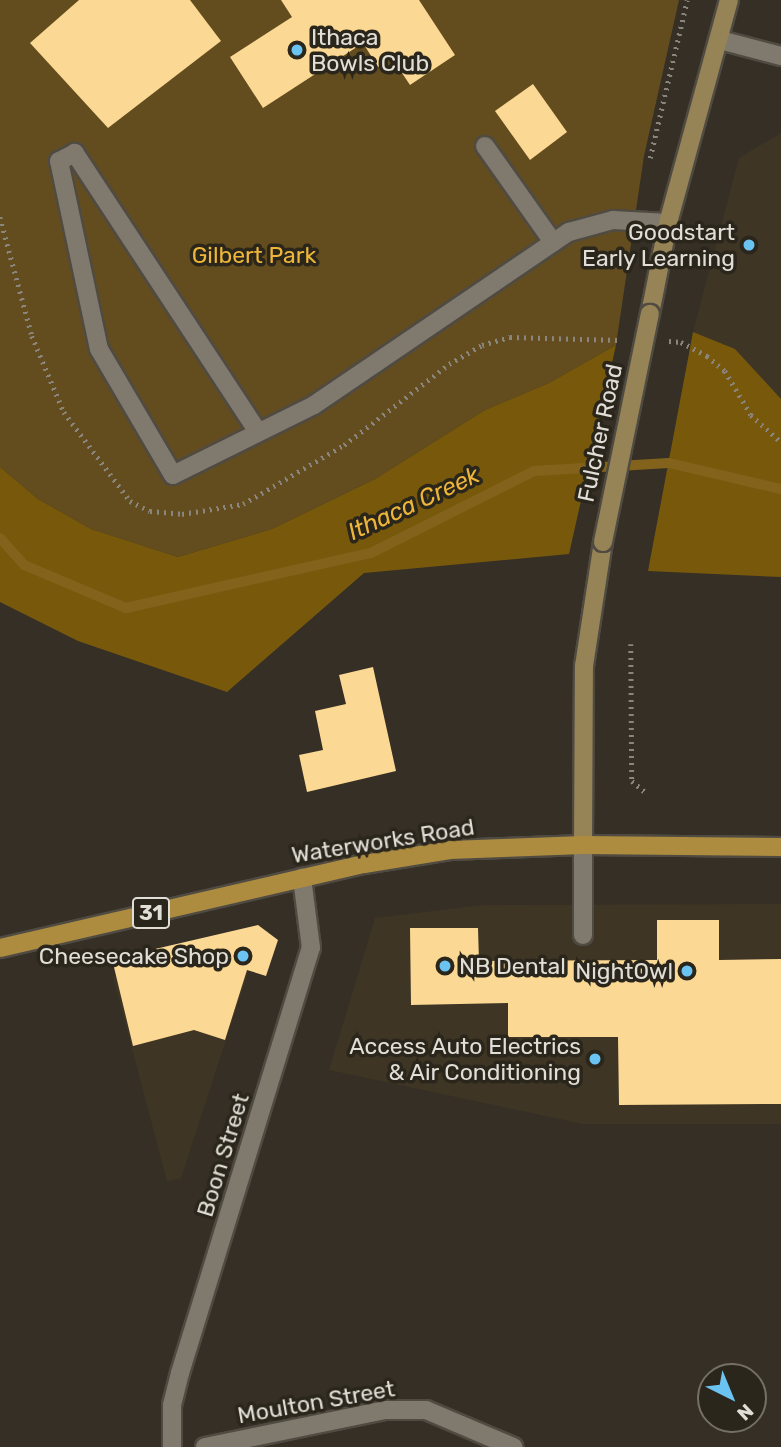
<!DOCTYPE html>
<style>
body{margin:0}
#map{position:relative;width:781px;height:1447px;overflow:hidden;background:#352f25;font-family:Rubik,sans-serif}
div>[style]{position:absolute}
.built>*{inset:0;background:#3e3525}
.green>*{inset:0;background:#634d1e}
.forest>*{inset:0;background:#78590c}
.stream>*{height:10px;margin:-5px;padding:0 5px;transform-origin:5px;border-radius:5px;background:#83631c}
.building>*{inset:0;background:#fbd893}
.path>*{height:4.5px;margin-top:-2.25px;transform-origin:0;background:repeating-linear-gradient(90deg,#8a857d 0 2px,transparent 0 7px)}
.roads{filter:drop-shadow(2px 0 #504b42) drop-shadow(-2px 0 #504b42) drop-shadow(0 2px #504b42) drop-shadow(0 -2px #504b42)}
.lane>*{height:18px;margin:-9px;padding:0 9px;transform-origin:9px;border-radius:9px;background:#80796d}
.street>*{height:18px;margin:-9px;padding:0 9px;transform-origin:9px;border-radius:9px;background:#80796d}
.secondary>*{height:18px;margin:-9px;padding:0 9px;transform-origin:9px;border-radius:9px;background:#968356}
.primary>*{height:18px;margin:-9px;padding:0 9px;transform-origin:9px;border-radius:9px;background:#ad8c3f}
.bridges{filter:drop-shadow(2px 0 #504b42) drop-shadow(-2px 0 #504b42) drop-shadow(0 2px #504b42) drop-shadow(0 -2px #504b42)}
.secondary-bridge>*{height:18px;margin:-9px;padding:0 9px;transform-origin:9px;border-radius:9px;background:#968356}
.dots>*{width:19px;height:19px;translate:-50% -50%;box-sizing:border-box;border:4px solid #2b261b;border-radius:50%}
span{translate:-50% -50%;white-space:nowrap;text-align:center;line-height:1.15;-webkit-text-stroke:7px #2b261b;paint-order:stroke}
.shield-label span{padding:2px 5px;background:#2b261b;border:2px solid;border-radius:5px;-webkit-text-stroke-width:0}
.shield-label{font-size:21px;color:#e1ded7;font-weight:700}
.poi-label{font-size:23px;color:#e1ded7}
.left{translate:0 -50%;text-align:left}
.right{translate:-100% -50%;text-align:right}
.park-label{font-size:23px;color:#edb639}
.street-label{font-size:23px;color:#e1ded7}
.water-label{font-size:24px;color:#eeb639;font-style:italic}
.north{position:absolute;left:697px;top:1363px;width:70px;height:70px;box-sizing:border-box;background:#2b261b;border:2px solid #747066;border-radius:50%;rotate:137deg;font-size:19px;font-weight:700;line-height:28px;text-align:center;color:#e1ded7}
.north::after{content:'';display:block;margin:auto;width:24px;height:32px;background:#6bc3f2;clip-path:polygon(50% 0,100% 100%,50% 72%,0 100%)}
</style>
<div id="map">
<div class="built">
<div style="clip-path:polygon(781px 133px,781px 399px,736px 350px,693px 332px,739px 158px)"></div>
<div style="clip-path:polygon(781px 904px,781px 1124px,583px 1124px,329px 1070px,375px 918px,483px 905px)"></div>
<div style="clip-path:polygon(248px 943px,255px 951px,181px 1178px,167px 1181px,113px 977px)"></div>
</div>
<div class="green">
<div style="clip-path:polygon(0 0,679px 0,644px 156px,616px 345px,549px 383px,485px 410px,375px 479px,272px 529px,178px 557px,91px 529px,38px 499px,0 467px)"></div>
</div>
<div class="forest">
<div style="clip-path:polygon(693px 332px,735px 349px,781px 399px,781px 577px,648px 571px)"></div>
<div style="clip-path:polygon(616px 345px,569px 554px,364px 573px,227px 692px,78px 641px,0 602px,0 467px,38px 499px,91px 529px,178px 557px,272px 529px,375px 479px,485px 410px,549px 383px)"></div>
</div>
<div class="stream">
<div style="left:0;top:538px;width:36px;rotate:48deg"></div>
<div style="left:24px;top:565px;width:111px;rotate:22.9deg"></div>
<div style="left:126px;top:608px;width:251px;rotate:-12.7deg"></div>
<div style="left:371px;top:553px;width:182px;rotate:-26.7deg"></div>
<div style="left:534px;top:471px;width:135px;rotate:-3.4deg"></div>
<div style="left:669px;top:463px;width:115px;rotate:13.1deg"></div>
</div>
<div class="building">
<div style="clip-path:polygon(79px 0,190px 0,221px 41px,108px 128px,30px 43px)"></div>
<div style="clip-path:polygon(281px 0,419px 0,455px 55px,410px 85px,392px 58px,378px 67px,363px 43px,263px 108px,230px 57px,292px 17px)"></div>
<div style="clip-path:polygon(533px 84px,567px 132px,530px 160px,495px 111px)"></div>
<div style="clip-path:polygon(373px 667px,396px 771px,307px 792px,299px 755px,323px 750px,315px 711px,346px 704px,339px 675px)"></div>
<div style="clip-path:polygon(657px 920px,719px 920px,719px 960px,781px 959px,781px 1104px,619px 1105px,618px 1037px,508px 1037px,508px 1003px,411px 1005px,410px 928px,478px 928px,479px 961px,657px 960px)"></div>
<div style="clip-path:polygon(258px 925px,278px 940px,266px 976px,247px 970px,225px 1040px,194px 1030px,133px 1046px,112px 959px)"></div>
</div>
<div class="path">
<div style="left:650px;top:158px;width:162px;rotate:-76.8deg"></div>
<div style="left:0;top:217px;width:123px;rotate:74.9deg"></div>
<div style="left:32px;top:336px;width:82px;rotate:67.2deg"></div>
<div style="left:64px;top:412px;width:111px;rotate:53.4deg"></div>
<div style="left:130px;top:501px;width:22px;rotate:27deg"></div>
<div style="left:150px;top:511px;width:32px;rotate:5deg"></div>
<div style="left:182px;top:514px;width:62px;rotate:-9.3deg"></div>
<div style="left:243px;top:504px;width:117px;rotate:-30.3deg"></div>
<div style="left:344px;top:445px;width:133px;rotate:-37.6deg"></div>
<div style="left:449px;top:364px;width:38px;rotate:-30deg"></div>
<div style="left:482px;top:345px;width:29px;rotate:-16deg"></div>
<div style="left:510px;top:337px;width:108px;rotate:1.6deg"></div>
<div style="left:669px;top:341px;width:12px;rotate:5deg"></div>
<div style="left:681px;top:342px;width:30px;rotate:28deg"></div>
<div style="left:707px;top:356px;width:23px;rotate:40deg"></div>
<div style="left:725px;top:371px;width:51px;rotate:59.4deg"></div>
<div style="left:751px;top:415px;width:40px;rotate:42deg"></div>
<div style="left:631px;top:644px;width:137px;rotate:89.6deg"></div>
<div style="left:632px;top:781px;width:16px;rotate:40deg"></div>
</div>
<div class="roads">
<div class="lane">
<div style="left:485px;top:146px;width:118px;rotate:54.7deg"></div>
<div style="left:258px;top:432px;width:334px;rotate:-123.3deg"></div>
<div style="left:75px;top:153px;width:18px;rotate:153deg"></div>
<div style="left:59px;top:161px;width:192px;rotate:78deg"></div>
<div style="left:99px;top:349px;width:146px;rotate:59.6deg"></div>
<div style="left:173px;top:475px;width:157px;rotate:-26.4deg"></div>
<div style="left:314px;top:405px;width:308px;rotate:-34.2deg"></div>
<div style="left:569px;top:232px;width:46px;rotate:-15.3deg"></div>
<div style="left:613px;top:220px;width:55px;rotate:3.1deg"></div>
<div style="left:583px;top:845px;width:90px;rotate:90deg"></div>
</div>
<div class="street">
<div style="left:720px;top:40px;width:63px;rotate:14.7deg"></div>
<div style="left:172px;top:1447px;width:42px;rotate:-90deg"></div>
<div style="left:172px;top:1405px;width:33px;rotate:-76deg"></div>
<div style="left:180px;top:1373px;width:445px;rotate:-72.9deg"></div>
<div style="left:311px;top:948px;width:71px;rotate:-97.3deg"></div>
<div style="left:205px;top:1447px;width:184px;rotate:-11.6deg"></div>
<div style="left:385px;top:1410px;width:41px"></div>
<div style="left:426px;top:1410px;width:95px;rotate:23deg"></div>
</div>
<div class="secondary">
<div style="left:650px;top:314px;width:93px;rotate:-78.8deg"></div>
<div style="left:668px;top:223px;width:231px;rotate:-74.7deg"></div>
<div style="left:583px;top:845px;width:179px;rotate:-89.7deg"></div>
<div style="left:584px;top:666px;width:125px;rotate:-81.3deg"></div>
</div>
<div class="primary">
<div style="left:0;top:948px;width:374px;rotate:-13deg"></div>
<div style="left:364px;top:864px;width:87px;rotate:-9.2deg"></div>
<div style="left:450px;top:850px;width:133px;rotate:-2.2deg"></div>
<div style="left:583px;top:845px;width:198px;rotate:0.6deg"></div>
</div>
</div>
<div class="bridges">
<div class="secondary-bridge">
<div style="left:603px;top:542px;width:233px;rotate:-78.4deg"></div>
</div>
</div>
<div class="dots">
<div style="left:297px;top:50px;background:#6bc3f2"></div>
<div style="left:749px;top:245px;background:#6bc3f2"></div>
<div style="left:243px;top:956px;background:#6bc3f2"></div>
<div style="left:445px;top:966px;background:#6bc3f2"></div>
<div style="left:687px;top:971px;background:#6bc3f2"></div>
<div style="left:595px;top:1059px;background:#6bc3f2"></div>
</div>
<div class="shield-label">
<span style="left:151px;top:913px">31</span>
</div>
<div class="poi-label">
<span class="left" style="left:311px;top:50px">Ithaca<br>Bowls Club</span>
<span class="right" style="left:735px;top:245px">Goodstart<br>Early Learning</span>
<span class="right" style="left:229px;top:956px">Cheesecake Shop</span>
<span class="left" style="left:459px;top:966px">NB Dental</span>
<span class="right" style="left:673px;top:971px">NightOwl</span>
<span class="right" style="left:581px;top:1059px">Access Auto Electrics<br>&amp; Air Conditioning</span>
</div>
<div class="park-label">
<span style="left:254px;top:255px">Gilbert Park</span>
</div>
<div class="street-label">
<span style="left:600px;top:433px;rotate:-78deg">Fulcher Road</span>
<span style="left:383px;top:841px;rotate:-9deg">Waterworks Road</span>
<span style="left:223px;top:1155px;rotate:-73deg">Boon Street</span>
<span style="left:316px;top:1402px;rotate:-10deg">Moulton Street</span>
</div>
<div class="water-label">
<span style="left:414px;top:504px;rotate:-25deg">Ithaca Creek</span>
</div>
<div class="north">N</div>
</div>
